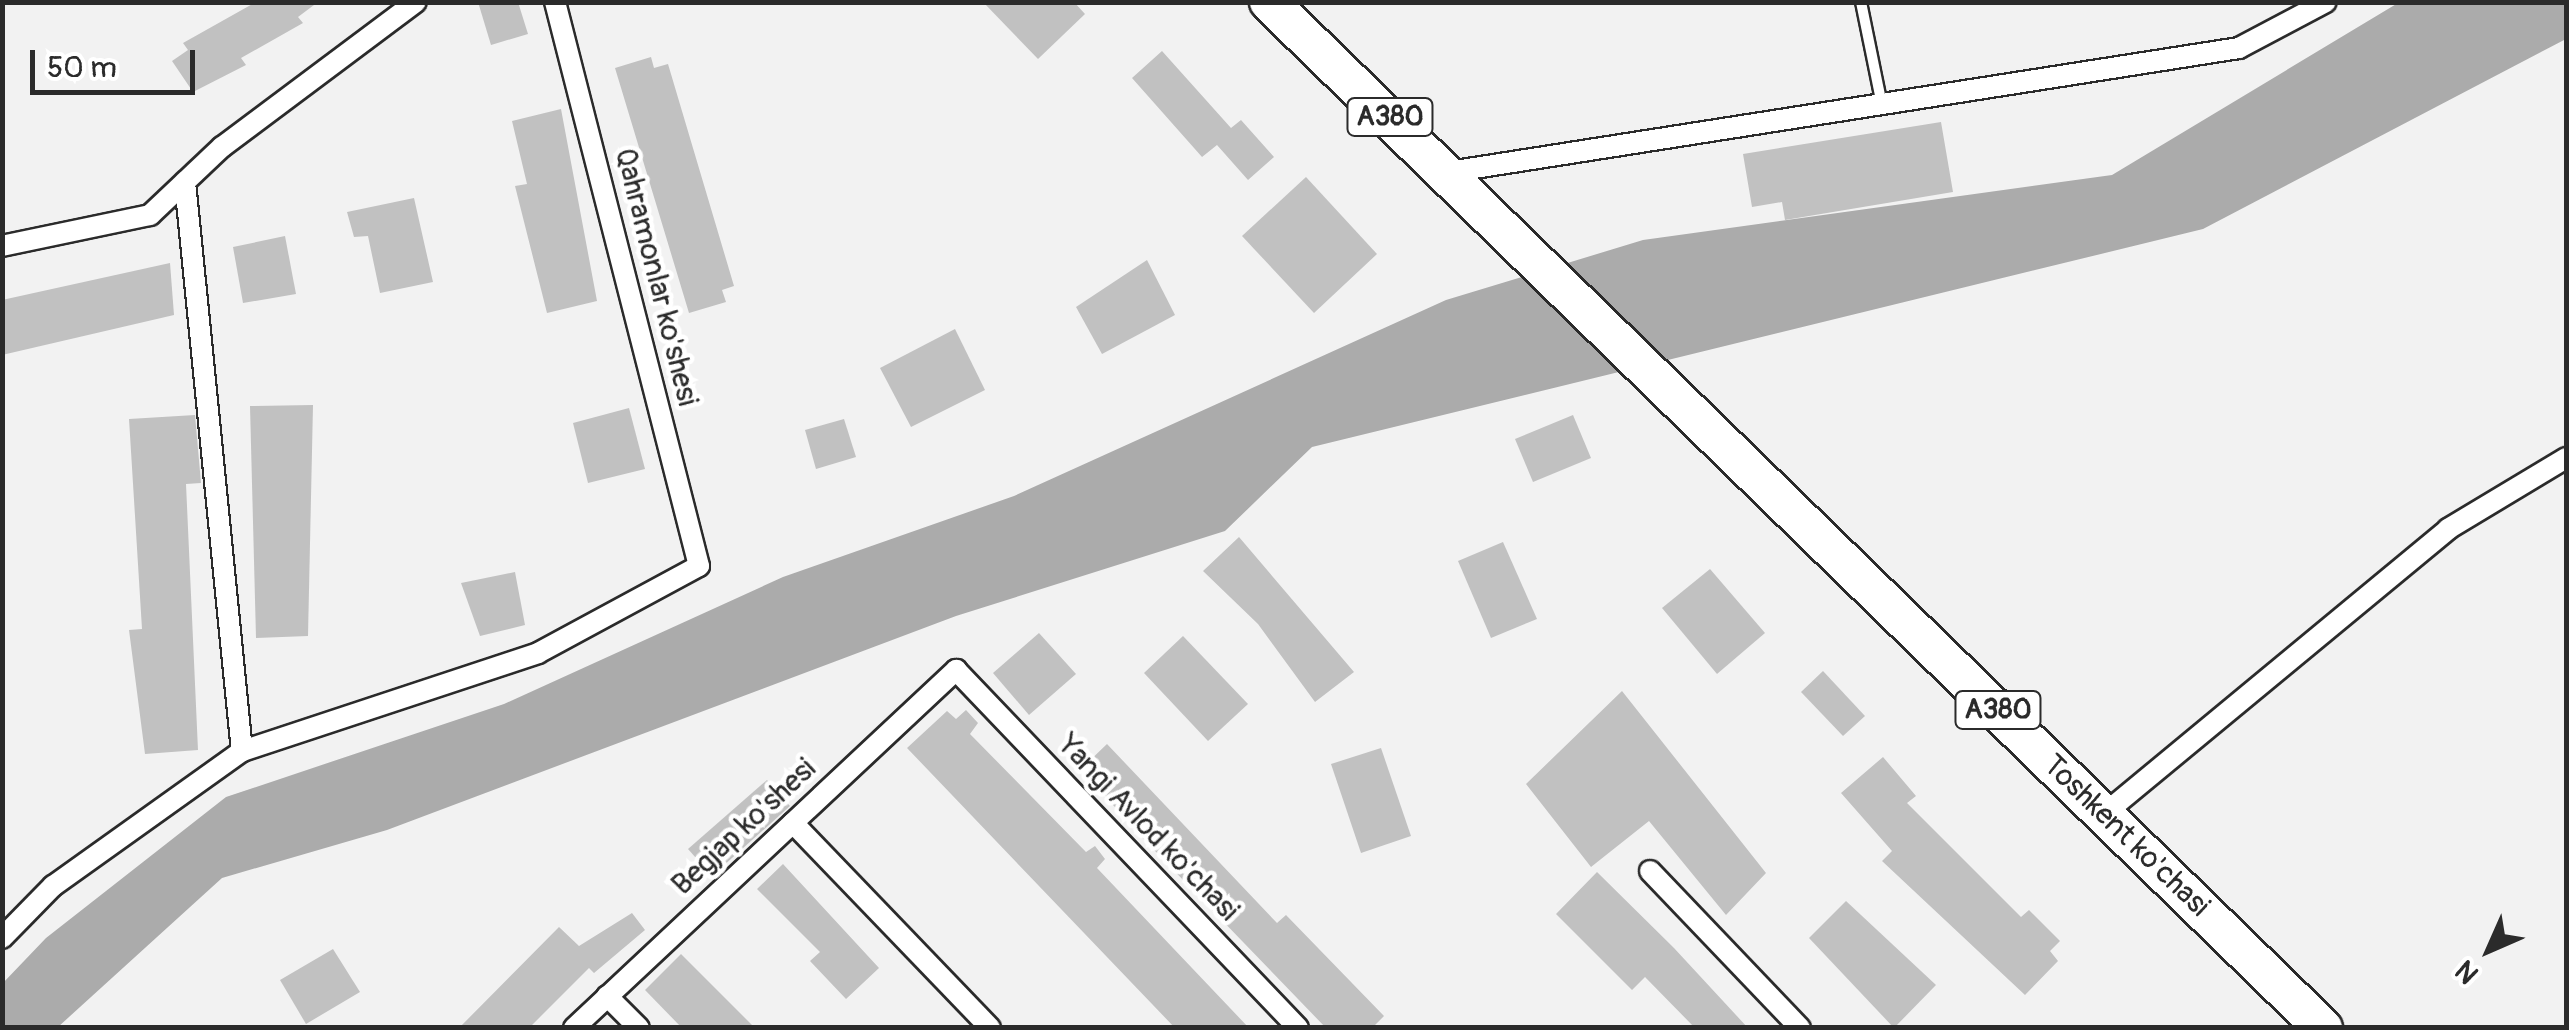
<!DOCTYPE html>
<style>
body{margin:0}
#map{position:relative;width:2569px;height:1030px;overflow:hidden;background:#f2f2f2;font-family:Pangolin,sans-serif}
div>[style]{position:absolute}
.water>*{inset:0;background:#ababab}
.building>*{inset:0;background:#c1c1c1}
.roads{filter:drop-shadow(2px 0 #2b2b2b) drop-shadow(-2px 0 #2b2b2b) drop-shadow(0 2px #2b2b2b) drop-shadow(0 -2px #2b2b2b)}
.lane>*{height:10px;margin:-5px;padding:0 5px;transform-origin:5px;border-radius:5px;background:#fff}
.street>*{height:20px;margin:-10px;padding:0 10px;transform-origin:10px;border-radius:10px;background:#fff}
.highway>*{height:38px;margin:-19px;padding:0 19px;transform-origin:19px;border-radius:19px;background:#fff}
span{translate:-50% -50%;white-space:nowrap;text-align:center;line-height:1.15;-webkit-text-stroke:9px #fff;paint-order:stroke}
.shield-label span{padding:2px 8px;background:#fff;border:2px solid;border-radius:8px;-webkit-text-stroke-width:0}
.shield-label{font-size:28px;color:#2b2b2b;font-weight:700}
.street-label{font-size:30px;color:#2b2b2b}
.frame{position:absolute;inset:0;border:5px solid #2b2b2b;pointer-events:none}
.north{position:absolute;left:2439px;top:900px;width:100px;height:100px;-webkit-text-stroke:8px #fff;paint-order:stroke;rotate:225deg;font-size:28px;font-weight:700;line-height:40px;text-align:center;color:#2b2b2b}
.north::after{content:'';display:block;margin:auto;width:35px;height:45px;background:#2b2b2b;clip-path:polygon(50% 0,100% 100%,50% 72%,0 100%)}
.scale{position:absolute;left:30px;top:50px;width:165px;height:45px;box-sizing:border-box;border:5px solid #2b2b2b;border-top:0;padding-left:12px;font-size:30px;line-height:35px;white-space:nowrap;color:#2b2b2b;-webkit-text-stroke:8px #fff;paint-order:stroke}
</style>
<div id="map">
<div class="water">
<div style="clip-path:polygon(2398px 3px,2566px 3px,2566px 39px,2203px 229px,1312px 447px,1225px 531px,956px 616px,387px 830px,222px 878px,58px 1027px,3px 1027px,2px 984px,46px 938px,226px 797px,504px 704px,783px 577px,1014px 496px,1446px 300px,1643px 240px,2112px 175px)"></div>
</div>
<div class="building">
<div style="clip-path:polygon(256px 2px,318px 2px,298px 17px,303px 23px,241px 58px,246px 65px,193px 92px,172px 61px,188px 50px,183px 43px)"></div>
<div style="clip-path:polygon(478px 2px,518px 2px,528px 34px,491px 45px)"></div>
<div style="clip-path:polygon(983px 2px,1074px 2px,1085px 14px,1038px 59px)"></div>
<div style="clip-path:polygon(1162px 51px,1231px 128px,1241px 120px,1274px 157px,1248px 180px,1217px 145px,1202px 157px,1132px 78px)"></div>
<div style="clip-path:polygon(651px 57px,654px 68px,668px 64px,734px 286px,722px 290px,726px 302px,689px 313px,615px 68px)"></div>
<div style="clip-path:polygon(561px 109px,597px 301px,547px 313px,515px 186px,527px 184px,512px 121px)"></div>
<div style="clip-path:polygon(1941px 122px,1953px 192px,1785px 220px,1782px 202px,1752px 207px,1743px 154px)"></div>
<div style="clip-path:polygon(1306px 177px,1377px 254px,1314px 313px,1242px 236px)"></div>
<div style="clip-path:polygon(414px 198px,433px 282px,380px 293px,368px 236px,354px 237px,347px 212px)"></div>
<div style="clip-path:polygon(285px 236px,296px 294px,243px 303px,233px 247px)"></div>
<div style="clip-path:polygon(1147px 260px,1175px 315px,1102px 354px,1076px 307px)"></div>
<div style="clip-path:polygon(170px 263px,174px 315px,2px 355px,2px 300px)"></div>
<div style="clip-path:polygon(955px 329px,985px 390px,911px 427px,880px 368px)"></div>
<div style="clip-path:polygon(313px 405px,308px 636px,256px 638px,250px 406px)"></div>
<div style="clip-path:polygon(629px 408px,645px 469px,588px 483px,573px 423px)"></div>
<div style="clip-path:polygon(195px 415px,201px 483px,186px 484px,198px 750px,145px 754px,129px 630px,142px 629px,129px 419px)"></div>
<div style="clip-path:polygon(1573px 415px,1591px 458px,1533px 482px,1515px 439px)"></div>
<div style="clip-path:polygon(844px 419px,856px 457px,816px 469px,805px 430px)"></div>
<div style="clip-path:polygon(1239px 537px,1354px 672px,1315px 702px,1258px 624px,1203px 571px)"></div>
<div style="clip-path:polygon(1503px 542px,1537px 619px,1491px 638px,1458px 561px)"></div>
<div style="clip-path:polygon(1710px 569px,1765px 633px,1717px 674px,1662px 608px)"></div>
<div style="clip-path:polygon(515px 572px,525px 625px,480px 636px,461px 583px)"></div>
<div style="clip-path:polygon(1039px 633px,1076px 674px,1029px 715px,993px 673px)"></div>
<div style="clip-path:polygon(1183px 636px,1248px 704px,1208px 741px,1144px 673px)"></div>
<div style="clip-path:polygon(1823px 671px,1865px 716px,1843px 736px,1801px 692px)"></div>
<div style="clip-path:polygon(1622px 691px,1766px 873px,1726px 915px,1649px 821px,1591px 867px,1526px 784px)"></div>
<div style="clip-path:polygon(966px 710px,978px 723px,970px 734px,1086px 852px,1095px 846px,1105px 859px,1097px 868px,1249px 1028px,1175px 1028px,907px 748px,947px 711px,956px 719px)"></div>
<div style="clip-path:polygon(1107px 744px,1277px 923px,1286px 915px,1384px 1016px,1372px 1028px,1326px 1028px,1129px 824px,1082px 768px)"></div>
<div style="clip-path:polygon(1381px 748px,1411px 836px,1361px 853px,1331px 764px)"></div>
<div style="clip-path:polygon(1883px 757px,1916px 796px,1907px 803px,2021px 917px,2029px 910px,2060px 941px,2050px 951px,2058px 961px,2025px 995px,1882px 861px,1892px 851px,1841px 793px)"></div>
<div style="clip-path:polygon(767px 780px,790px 806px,712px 876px,688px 849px)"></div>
<div style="clip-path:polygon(783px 864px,879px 968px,846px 999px,810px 961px,820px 952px,757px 889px)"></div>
<div style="clip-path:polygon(1597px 872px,1674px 948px,1748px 1028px,1695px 1028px,1645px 977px,1632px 990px,1556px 914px)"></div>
<div style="clip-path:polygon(1846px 901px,1936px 985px,1894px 1028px,1809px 938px)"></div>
<div style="clip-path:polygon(632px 913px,645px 930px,594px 973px,589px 968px,529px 1028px,459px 1028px,559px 927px,579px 946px)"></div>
<div style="clip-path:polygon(333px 949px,360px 992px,306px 1024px,280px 980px)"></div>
<div style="clip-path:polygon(681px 954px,755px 1028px,682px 1028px,645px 990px)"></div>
</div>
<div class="roads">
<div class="lane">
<div style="left:1861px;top:2px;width:105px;rotate:78.5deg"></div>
</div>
<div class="street">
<div style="left:1449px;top:172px;width:800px;rotate:-8.92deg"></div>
<div style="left:2239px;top:48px;width:98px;rotate:-27.9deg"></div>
<div style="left:185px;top:182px;width:572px;rotate:84.28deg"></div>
<div style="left:2px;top:246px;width:151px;rotate:-11.8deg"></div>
<div style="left:150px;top:215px;width:99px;rotate:-43.4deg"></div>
<div style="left:222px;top:147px;width:242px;rotate:-36.8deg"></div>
<div style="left:2104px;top:814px;width:447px;rotate:-39.6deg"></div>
<div style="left:2448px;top:529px;width:138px;rotate:-31deg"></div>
<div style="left:793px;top:823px;width:284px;rotate:46.1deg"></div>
<div style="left:1650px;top:871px;width:217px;rotate:46.3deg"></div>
<div style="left:2px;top:938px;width:73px;rotate:-45.6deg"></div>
<div style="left:53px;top:886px;width:232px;rotate:-35.5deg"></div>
<div style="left:242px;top:751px;width:312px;rotate:-18.3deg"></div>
<div style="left:538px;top:653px;width:183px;rotate:-28.4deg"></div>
<div style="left:699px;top:566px;width:582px;rotate:-104.32deg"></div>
<div style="left:607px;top:996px;width:45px;rotate:45deg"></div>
<div style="left:574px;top:1028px;width:524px;rotate:-43.14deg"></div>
<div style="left:956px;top:670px;width:495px;rotate:46.3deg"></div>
</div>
<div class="highway">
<div style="left:1269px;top:2px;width:1471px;rotate:44.23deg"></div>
</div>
</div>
<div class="shield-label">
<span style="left:1390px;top:117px">A380</span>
<span style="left:1998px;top:710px">A380</span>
</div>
<div class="street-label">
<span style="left:656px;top:277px;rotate:76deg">Qahramonlar ko'shesi</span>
<span style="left:744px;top:827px;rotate:-43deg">Begjap ko'shesi</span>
<span style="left:1148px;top:828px;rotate:46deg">Yangi Avlod ko'chasi</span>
<span style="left:2126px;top:836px;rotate:44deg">Toshkent ko'chasi</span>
</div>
<div class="frame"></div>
<div class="north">N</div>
<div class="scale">50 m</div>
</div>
